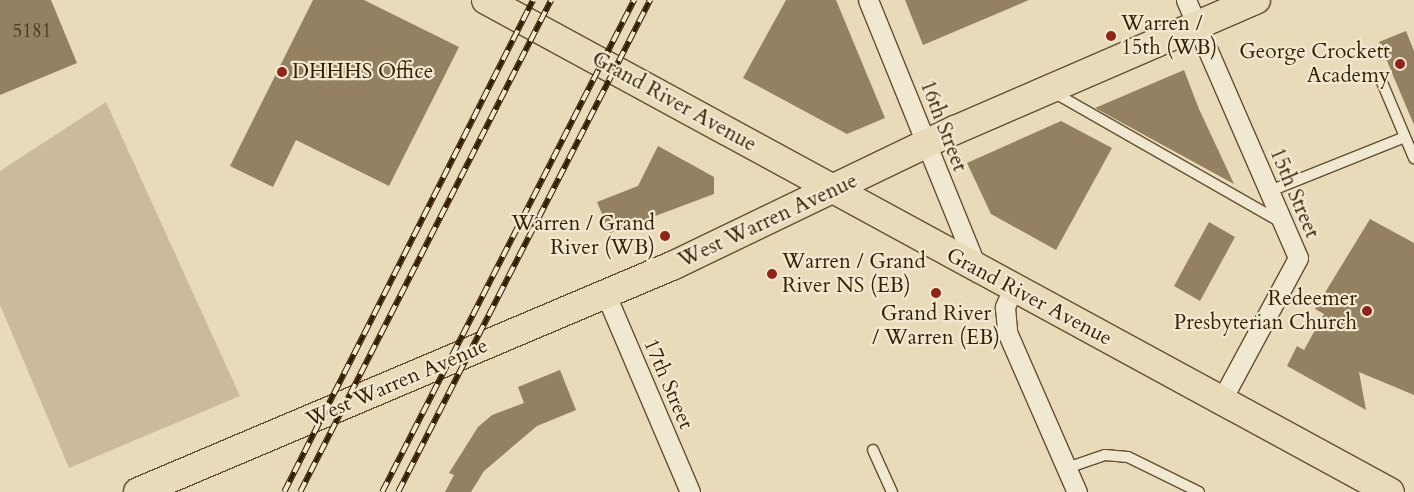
<!DOCTYPE html>
<style>
body{margin:0}
#map{position:relative;width:1414px;height:492px;overflow:hidden;background:#e9dbba;font-family:Cardo,serif}
div>[style]{position:absolute}
.green>*{inset:0;background:#cbbb9a}
.building>*{inset:0;background:#938161}
.roads{filter:drop-shadow(1px 0 #634e2e) drop-shadow(-1px 0 #634e2e) drop-shadow(0 1px #634e2e) drop-shadow(0 -1px #634e2e)}
.service>*{height:10px;margin:-5px;padding:0 5px;transform-origin:5px;border-radius:5px;background:#f1e8d2}
.minor>*{height:19px;margin:-9.5px;padding:0 9.5px;transform-origin:9.5px;border-radius:9.5px;background:#f1e8d2}
.primary>*{height:28px;margin:-14px;padding:0 14px;transform-origin:14px;border-radius:14px;background:#e9dbba}
.rail>*{height:5.5px;margin-top:-2.75px;transform-origin:0;background:repeating-linear-gradient(90deg,#f1e8d2 0 11px,#361f00 0 22px);box-sizing:border-box;border-block:1px solid #361f00}
.dots>*{width:14px;height:14px;translate:-50% -50%;box-sizing:border-box;border:2px solid #f1e8d2;border-radius:50%}
span{translate:-50% -50%;white-space:nowrap;text-align:center;line-height:1.15;-webkit-text-stroke:4.5px #f1e8d2;paint-order:stroke}
.number-label{font-size:19px;color:#4d3818}
.number-label span{-webkit-text-stroke-width:0}
.poi-label{font-size:21px;color:#361f00}
.left{translate:0 -50%;text-align:left}
.right{translate:-100% -50%;text-align:right}
.street-label{font-size:21px;color:#361f00}
</style>
<div id="map">
<div class="green">
<div style="clip-path:polygon(106px 102px,240px 396px,69px 468px,0 305px,0 171px)"></div>
</div>
<div class="building">
<div style="clip-path:polygon(0 0,51px 0,77px 63px,0 95px)"></div>
<div style="clip-path:polygon(313px 0,364px 0,459px 47px,389px 186px,296px 140px,273px 187px,230px 166px)"></div>
<div style="clip-path:polygon(786px 0,836px 0,885px 118px,847px 134px,743px 78px)"></div>
<div style="clip-path:polygon(905px 0,1029px 0,923px 45px)"></div>
<div style="clip-path:polygon(1406px 31px,1414px 51px,1414px 125px,1379px 42px)"></div>
<div style="clip-path:polygon(1184px 70px,1199px 109px,1234px 184px,1095px 108px)"></div>
<div style="clip-path:polygon(1061px 121px,1112px 148px,1056px 250px,991px 214px,967px 163px)"></div>
<div style="clip-path:polygon(658px 146px,714px 177px,714px 194px,610px 233px,597px 202px,638px 186px)"></div>
<div style="clip-path:polygon(1370px 219px,1414px 243px,1414px 395px,1359px 372px,1366px 410px,1287px 366px,1297px 346px,1304px 350px,1324px 314px,1315px 309px)"></div>
<div style="clip-path:polygon(1209px 222px,1235px 237px,1200px 301px,1174px 286px)"></div>
<div style="clip-path:polygon(560px 370px,576px 410px,537px 426px,484px 471px,471px 492px,445px 492px,454px 475px,449px 473px,478px 427px,492px 415px,524px 403px,518px 387px)"></div>
</div>
<div class="roads">
<div class="service">
<div style="left:1381px;top:80px;width:85px;rotate:67.1deg"></div>
<div style="left:1053px;top:92px;width:262px;rotate:29.7deg"></div>
<div style="left:1270px;top:191px;width:145px;rotate:-21.8deg"></div>
<div style="left:873px;top:450px;width:46px;rotate:65.7deg"></div>
<div style="left:1067px;top:468px;width:40px;rotate:-18.9deg"></div>
<div style="left:1105px;top:455px;width:23px;rotate:5deg"></div>
<div style="left:1128px;top:457px;width:79px;rotate:26.2deg"></div>
</div>
<div class="minor">
<div style="left:868px;top:0;width:290px;rotate:67.9deg"></div>
<div style="left:1186px;top:0;width:281px;rotate:66.5deg"></div>
<div style="left:1298px;top:258px;width:160px;rotate:118.3deg"></div>
<div style="left:1013px;top:288px;width:21px;rotate:113deg"></div>
<div style="left:1005px;top:307px;width:25px;rotate:85deg"></div>
<div style="left:1007px;top:332px;width:175px;rotate:66.4deg"></div>
<div style="left:606px;top:295px;width:214px;rotate:66.9deg"></div>
</div>
<div class="primary">
<div style="left:486px;top:0;width:1029px;rotate:28.56deg"></div>
<div style="left:138px;top:492px;width:582px;rotate:-22.95deg"></div>
<div style="left:674px;top:265px;width:312px;rotate:-25.7deg"></div>
<div style="left:955px;top:130px;width:328px;rotate:-23.4deg"></div>
</div>
</div>
<div class="rail">
<div style="left:284px;top:492px;width:551px;rotate:-63.16deg"></div>
<div style="left:300px;top:492px;width:552px;rotate:-62.97deg"></div>
<div style="left:382px;top:492px;width:553px;rotate:-62.88deg"></div>
<div style="left:398px;top:492px;width:553px;rotate:-62.88deg"></div>
</div>
<div class="dots">
<div style="left:1111px;top:36px;background:#8f2418"></div>
<div style="left:1400px;top:64px;background:#8f2418"></div>
<div style="left:282px;top:72px;background:#8f2418"></div>
<div style="left:665px;top:236px;background:#8f2418"></div>
<div style="left:772px;top:274px;background:#8f2418"></div>
<div style="left:936px;top:293px;background:#8f2418"></div>
<div style="left:1367px;top:311px;background:#8f2418"></div>
</div>
<div class="number-label">
<span style="left:32px;top:32px">5181</span>
</div>
<div class="poi-label">
<span class="left" style="left:1121px;top:36px">Warren /<br>15th (WB)</span>
<span class="right" style="left:1390px;top:64px">George Crockett<br>Academy</span>
<span class="left" style="left:292px;top:72px">DHHHS Office</span>
<span class="right" style="left:655px;top:236px">Warren / Grand<br>River (WB)</span>
<span class="left" style="left:782px;top:274px">Warren / Grand<br>River NS (EB)</span>
<span class="right" style="left:1357px;top:311px">Redeemer<br>Presbyterian Church</span>
<span style="left:936px;top:326px">Grand River<br>/ Warren (EB)</span>
</div>
<div class="street-label">
<span style="left:674px;top:102px;rotate:29deg">Grand River Avenue</span>
<span style="left:943px;top:126px;rotate:69deg">16th Street</span>
<span style="left:1294px;top:193px;rotate:67deg">15th Street</span>
<span style="left:768px;top:221px;rotate:-25deg">West Warren Avenue</span>
<span style="left:1029px;top:297px;rotate:28deg">Grand River Avenue</span>
<span style="left:397px;top:383px;rotate:-23deg">West Warren Avenue</span>
<span style="left:668px;top:384px;rotate:67deg">17th Street</span>
</div>
</div>
